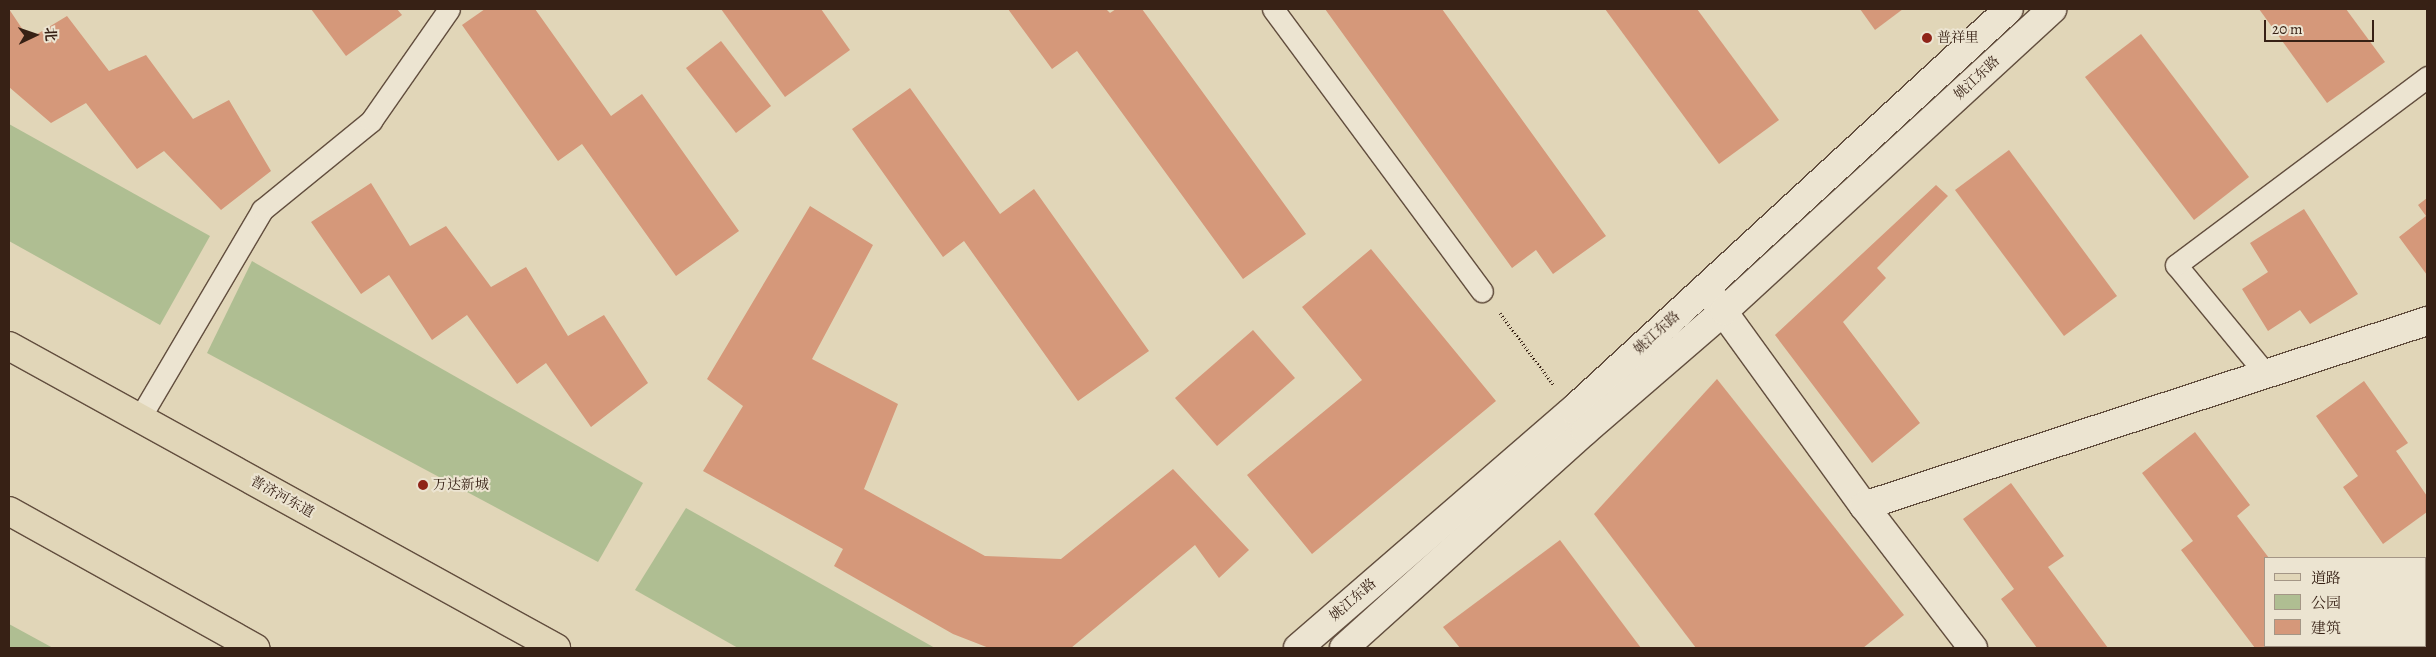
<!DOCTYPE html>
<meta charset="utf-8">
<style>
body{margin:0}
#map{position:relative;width:2436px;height:657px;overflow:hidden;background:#e1d6b8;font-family:Alegreya,"Noto Serif SC",serif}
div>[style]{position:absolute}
.green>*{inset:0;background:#afbe92}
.building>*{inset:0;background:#d5987a}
.path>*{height:3px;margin-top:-1.5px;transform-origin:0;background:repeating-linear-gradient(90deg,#372115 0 1px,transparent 0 3.5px)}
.roads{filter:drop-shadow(1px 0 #624e3e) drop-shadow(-1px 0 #624e3e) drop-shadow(0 1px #624e3e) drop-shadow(0 -1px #624e3e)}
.lane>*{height:21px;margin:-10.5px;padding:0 10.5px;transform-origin:10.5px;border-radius:10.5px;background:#ece4d1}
.street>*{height:28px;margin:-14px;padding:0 14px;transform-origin:14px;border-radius:14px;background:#ece4d1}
.secondary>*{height:28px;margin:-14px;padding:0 14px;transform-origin:14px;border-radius:14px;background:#ece4d1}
.primary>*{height:28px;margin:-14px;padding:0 14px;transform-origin:14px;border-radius:14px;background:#e1d6b8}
.dots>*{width:14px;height:14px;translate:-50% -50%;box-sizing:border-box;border:2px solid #ece4d1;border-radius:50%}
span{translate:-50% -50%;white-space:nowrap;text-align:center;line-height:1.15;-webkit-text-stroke:4px #ece4d1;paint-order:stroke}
.poi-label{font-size:14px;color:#372115}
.left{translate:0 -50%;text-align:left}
.street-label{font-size:14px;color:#372115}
.frame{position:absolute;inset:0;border:10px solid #372115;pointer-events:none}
.legend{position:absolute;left:2264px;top:557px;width:162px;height:90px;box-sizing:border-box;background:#ece4d1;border:1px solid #a49686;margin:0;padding:6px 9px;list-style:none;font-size:15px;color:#372115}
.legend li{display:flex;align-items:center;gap:10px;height:25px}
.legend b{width:25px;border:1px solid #a49686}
.north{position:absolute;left:10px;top:10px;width:50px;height:50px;-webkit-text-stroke:4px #ece4d1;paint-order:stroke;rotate:87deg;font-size:14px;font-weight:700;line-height:20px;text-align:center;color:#372115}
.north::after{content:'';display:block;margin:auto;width:18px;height:22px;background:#372115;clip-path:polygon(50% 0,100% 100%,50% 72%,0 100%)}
.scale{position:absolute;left:2264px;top:20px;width:110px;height:22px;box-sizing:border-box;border:2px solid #372115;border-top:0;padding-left:6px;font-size:15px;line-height:18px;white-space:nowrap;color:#372115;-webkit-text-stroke:4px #ece4d1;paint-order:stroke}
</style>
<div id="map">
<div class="green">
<div style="clip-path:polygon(9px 124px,210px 236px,160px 325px,9px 241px)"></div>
<div style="clip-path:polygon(252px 261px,643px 483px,598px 562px,207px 353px)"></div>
<div style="clip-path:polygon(686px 508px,935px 648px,738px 648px,635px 590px)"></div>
<div style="clip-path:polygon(9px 624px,53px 648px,9px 648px)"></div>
</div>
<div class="building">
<div style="clip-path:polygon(9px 9px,29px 39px,67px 16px,109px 71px,146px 55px,193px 119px,229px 100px,271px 171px,221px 210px,164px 151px,137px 169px,86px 103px,51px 123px,9px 87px)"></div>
<div style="clip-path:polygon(311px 9px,397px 9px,402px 15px,346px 56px)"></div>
<div style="clip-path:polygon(485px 9px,535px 9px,611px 116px,642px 94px,739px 231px,676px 276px,582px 144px,558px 161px,462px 25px)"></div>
<div style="clip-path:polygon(721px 9px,821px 9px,850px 50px,785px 97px)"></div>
<div style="clip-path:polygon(1008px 9px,1106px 9px,1110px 13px,1116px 9px,1142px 9px,1306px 234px,1243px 279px,1077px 51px,1052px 69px)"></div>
<div style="clip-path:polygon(1325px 9px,1442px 9px,1606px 236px,1553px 274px,1536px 250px,1512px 268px)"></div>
<div style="clip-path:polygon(1605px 9px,1697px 9px,1779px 120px,1719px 164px)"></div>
<div style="clip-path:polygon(1860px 9px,1903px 9px,1875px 30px)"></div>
<div style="clip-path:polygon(2259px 9px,2346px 9px,2385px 62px,2327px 103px)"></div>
<div style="clip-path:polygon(2141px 34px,2249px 177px,2194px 220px,2085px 77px)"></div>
<div style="clip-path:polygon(721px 41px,771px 106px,736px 133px,686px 68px)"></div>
<div style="clip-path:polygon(910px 88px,1000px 214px,1034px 189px,1149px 351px,1078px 401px,964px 241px,943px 257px,852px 129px)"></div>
<div style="clip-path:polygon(2009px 150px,2117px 296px,2064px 336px,1955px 190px)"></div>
<div style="clip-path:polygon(371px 183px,410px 246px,446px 226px,491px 287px,526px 267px,568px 336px,604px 315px,648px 383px,591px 427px,546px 363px,517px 384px,467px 315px,432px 340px,389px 275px,361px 294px,311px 222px)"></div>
<div style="clip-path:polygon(1936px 185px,1948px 196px,1877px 268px,1886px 278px,1843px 322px,1920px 423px,1872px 463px,1775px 335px)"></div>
<div style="clip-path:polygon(2427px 198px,2427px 275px,2399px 237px,2426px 216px,2418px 205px)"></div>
<div style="clip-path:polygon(810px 206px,873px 245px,812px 359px,898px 404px,864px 489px,985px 556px,1061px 559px,1173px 469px,1249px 550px,1219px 578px,1195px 545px,1071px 648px,989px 648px,953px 634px,834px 566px,843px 549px,703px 471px,743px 406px,707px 379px)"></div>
<div style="clip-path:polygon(2304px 209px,2358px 294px,2310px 324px,2300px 310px,2268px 331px,2242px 289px,2268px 272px,2250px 243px)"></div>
<div style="clip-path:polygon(1371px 249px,1496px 401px,1312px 554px,1247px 475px,1362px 380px,1302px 307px)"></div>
<div style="clip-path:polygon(1253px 330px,1295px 378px,1217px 446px,1175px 398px)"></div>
<div style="clip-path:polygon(1717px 379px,1904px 615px,1863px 648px,1696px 648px,1594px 514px)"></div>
<div style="clip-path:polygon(2364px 381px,2408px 443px,2396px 451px,2427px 496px,2427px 512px,2383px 544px,2343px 487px,2358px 476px,2316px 416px)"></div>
<div style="clip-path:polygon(2195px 432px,2250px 505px,2237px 516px,2269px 558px,2265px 558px,2265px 646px,2334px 646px,2336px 648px,2255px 648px,2181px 550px,2193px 541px,2142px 473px)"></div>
<div style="clip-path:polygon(2011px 483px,2064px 556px,2048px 567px,2108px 648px,2037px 648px,2001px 599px,2014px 589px,1963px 519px)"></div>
<div style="clip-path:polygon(1560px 540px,1641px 648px,1460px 648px,1443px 627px)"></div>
</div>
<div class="path">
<div style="left:1500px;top:313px;width:89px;rotate:53.3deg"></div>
</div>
<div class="roads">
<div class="lane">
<div style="left:1273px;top:9px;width:351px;rotate:53.5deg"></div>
<div style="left:2266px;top:374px;width:141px;rotate:-129.5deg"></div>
<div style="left:2176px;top:265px;width:314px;rotate:-36.8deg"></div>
<div style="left:139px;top:419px;width:243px;rotate:-59.5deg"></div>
<div style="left:262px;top:210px;width:141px;rotate:-39.2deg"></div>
<div style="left:371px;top:121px;width:136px;rotate:-55.1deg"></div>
<div style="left:2425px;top:599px;width:3px;rotate:-45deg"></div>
<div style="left:2385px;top:646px;width:3px;rotate:45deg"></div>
</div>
<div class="street">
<div style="left:1706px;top:288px;width:269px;rotate:54.1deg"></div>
<div style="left:1864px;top:506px;width:179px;rotate:52.5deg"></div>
<div style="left:1864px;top:506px;width:593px;rotate:-18.19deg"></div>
</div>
<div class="secondary">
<div style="left:1298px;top:648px;width:364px;rotate:-40.9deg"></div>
<div style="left:1573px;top:410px;width:592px;rotate:-42.61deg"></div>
<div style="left:1344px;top:648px;width:324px;rotate:-42deg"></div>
<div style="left:1585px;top:431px;width:184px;rotate:-40.8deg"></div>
<div style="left:1724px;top:311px;width:446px;rotate:-42.6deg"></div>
</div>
<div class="primary">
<div style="left:9px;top:346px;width:625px;rotate:28.9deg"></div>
<div style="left:9px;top:511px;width:282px;rotate:29.1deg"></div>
</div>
</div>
<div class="dots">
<div style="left:1927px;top:38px;background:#8f2418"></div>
<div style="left:423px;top:485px;background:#8f2418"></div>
</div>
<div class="poi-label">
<span class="left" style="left:1937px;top:38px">普祥里</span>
<span class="left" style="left:433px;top:485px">万达新城</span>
</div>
<div class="street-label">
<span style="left:1977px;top:78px;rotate:-43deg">姚江东路</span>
<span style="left:1657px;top:333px;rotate:-42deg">姚江东路</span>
<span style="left:282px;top:497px;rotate:29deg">普济河东道</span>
<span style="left:1353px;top:600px;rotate:-41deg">姚江东路</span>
</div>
<div class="frame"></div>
<ul class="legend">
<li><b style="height:6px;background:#e1d6b8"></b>道路</li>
<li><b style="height:14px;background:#afbe92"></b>公园</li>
<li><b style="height:14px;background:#d5987a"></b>建筑</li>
</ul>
<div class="north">北</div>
<div class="scale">20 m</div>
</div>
